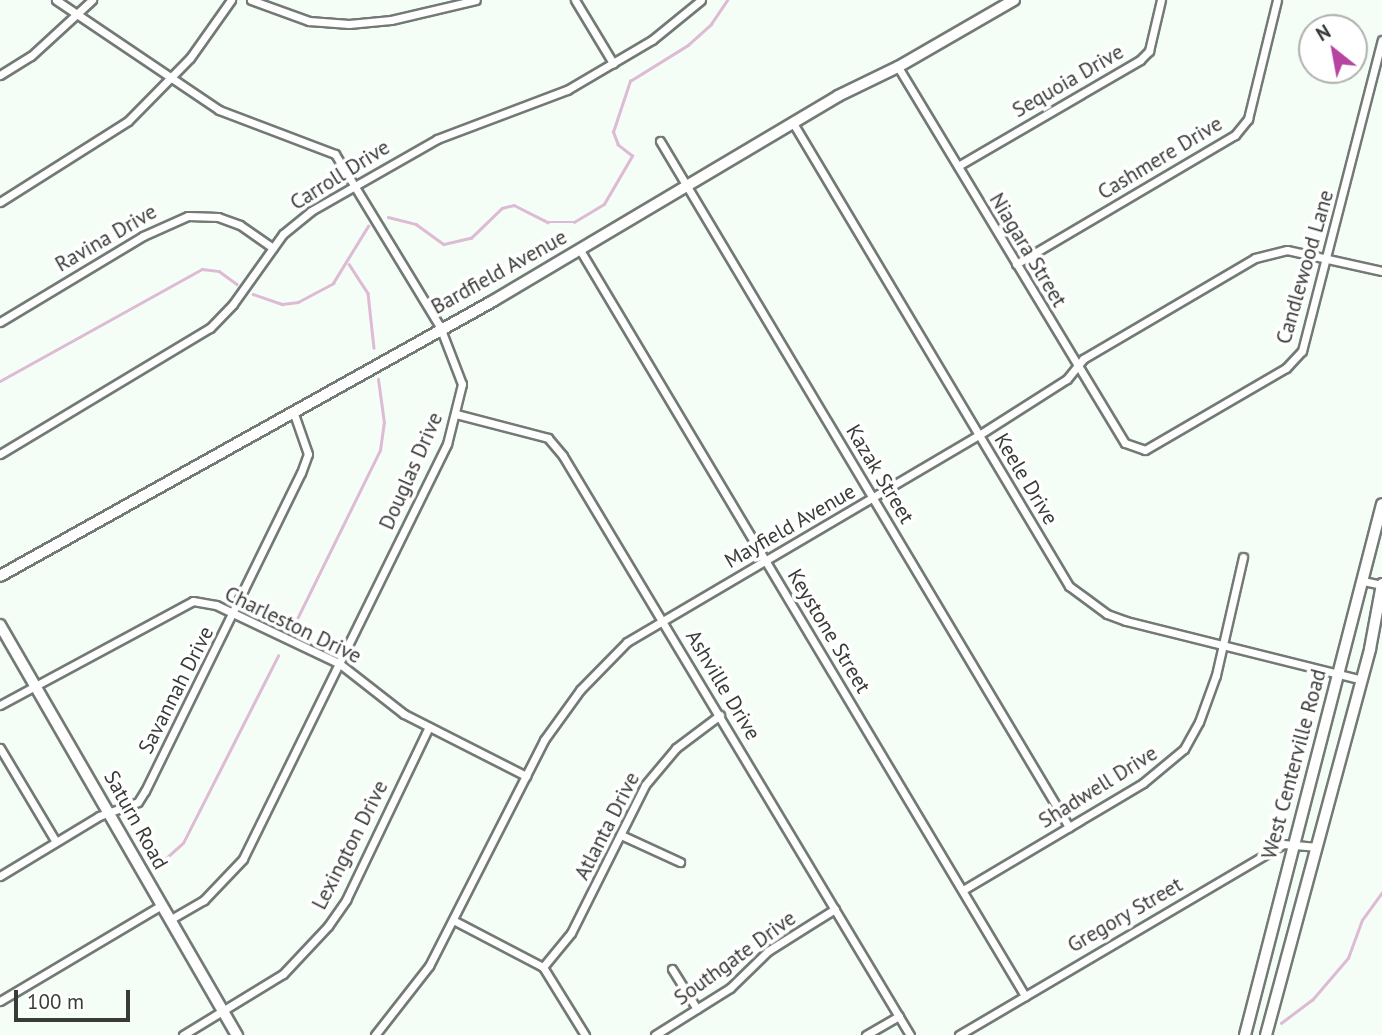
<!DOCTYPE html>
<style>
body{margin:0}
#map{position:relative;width:1382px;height:1035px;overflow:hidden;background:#f5fdf7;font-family:"PT Sans",sans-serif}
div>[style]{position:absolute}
.stream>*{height:2.5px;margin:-1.25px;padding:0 1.25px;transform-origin:1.25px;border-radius:1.25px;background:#debbd4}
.roads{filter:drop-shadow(2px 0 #737a75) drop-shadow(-2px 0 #737a75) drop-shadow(0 2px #737a75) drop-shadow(0 -2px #737a75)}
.street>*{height:7px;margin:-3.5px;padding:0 3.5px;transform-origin:3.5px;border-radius:3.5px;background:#fff}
.secondary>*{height:10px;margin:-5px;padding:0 5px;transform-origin:5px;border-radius:5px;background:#fff}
span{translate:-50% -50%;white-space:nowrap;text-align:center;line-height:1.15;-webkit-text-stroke:7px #fff;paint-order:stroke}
.street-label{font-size:21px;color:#383b38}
.north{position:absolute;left:1298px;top:14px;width:70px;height:70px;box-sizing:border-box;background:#fff;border:2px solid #afb1af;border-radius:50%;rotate:329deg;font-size:19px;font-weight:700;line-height:28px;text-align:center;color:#383b38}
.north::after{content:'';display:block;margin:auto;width:24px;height:32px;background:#b644a0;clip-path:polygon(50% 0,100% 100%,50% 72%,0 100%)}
.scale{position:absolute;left:14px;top:990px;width:116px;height:32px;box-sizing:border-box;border:4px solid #383b38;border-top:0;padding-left:9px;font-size:21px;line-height:24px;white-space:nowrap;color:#383b38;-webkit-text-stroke:5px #fff;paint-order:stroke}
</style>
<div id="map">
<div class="stream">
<div style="left:388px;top:217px;width:29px;rotate:14deg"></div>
<div style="left:416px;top:224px;width:34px;rotate:36deg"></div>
<div style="left:444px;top:244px;width:28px;rotate:-13deg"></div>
<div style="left:471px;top:238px;width:43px;rotate:-44.1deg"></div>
<div style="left:502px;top:208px;width:12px;rotate:-14deg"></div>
<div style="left:514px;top:205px;width:38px;rotate:27deg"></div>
<div style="left:548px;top:222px;width:26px"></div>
<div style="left:574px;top:222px;width:35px;rotate:-31deg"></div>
<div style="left:604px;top:204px;width:56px;rotate:-59.7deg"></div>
<div style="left:632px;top:156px;width:18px;rotate:-142deg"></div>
<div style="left:618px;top:145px;width:14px;rotate:-111deg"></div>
<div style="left:613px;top:132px;width:54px;rotate:-71.6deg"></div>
<div style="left:630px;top:81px;width:68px;rotate:-31.8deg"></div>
<div style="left:688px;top:45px;width:31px;rotate:-42deg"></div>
<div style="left:711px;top:24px;width:29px;rotate:-56deg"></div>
<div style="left:349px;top:264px;width:35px;rotate:57deg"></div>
<div style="left:368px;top:293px;width:55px;rotate:83.8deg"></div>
<div style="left:253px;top:294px;width:31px;rotate:19deg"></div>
<div style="left:282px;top:304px;width:16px;rotate:-7deg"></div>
<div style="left:298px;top:302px;width:40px;rotate:-28deg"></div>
<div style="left:333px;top:283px;width:67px;rotate:-58.4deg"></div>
<div style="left:0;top:381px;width:231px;rotate:-29deg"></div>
<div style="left:202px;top:269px;width:17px;rotate:7deg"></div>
<div style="left:219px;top:271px;width:22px;rotate:36deg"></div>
<div style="left:294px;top:625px;width:195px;rotate:-63.8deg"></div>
<div style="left:380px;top:450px;width:27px;rotate:-82deg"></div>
<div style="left:384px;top:423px;width:44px;rotate:-97.8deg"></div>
<div style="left:164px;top:860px;width:25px;rotate:-42deg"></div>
<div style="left:183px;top:843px;width:210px;rotate:-63.1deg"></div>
<div style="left:1281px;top:1023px;width:39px;rotate:-37deg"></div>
<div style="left:1312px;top:1000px;width:55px;rotate:-49.4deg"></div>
<div style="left:1348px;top:958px;width:40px;rotate:-69.8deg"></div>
<div style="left:1362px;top:920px;width:34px;rotate:-54deg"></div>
</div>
<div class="roads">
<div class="street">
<div style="left:56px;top:0;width:197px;rotate:34deg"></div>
<div style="left:219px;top:110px;width:124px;rotate:20.8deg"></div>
<div style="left:335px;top:154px;width:202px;rotate:58.7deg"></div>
<div style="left:440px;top:327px;width:61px;rotate:68.9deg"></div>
<div style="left:462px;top:384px;width:62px;rotate:104deg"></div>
<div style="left:447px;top:444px;width:462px;rotate:116.2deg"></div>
<div style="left:243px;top:859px;width:57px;rotate:133.6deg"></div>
<div style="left:204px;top:900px;width:39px;rotate:150deg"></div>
<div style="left:251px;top:0;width:62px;rotate:19.9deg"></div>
<div style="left:309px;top:21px;width:40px;rotate:4.3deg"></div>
<div style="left:349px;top:24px;width:42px;rotate:-5.4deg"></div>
<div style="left:391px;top:20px;width:87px;rotate:-13.2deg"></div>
<div style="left:575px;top:0;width:74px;rotate:58.9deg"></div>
<div style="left:898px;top:67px;width:439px;rotate:58.9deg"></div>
<div style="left:1125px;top:443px;width:21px;rotate:19deg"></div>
<div style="left:1145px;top:450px;width:163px;rotate:-30.2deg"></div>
<div style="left:1286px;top:368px;width:23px;rotate:-47deg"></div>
<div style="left:1302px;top:351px;width:321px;rotate:-75.6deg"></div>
<div style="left:0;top:75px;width:36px;rotate:-32deg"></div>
<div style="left:31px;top:56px;width:83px;rotate:-42.6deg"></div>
<div style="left:793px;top:123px;width:539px;rotate:59.2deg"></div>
<div style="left:1069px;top:586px;width:47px;rotate:36.4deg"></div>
<div style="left:1107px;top:614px;width:20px;rotate:20deg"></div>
<div style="left:1126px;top:621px;width:243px;rotate:14deg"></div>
<div style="left:660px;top:141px;width:799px;rotate:59.2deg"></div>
<div style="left:958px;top:166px;width:211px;rotate:-30.2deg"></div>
<div style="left:1140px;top:60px;width:13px;rotate:-45deg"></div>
<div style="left:1149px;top:51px;width:52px;rotate:-76.8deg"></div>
<div style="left:0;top:202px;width:151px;rotate:-32.3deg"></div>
<div style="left:128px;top:121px;width:88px;rotate:-45.5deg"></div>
<div style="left:190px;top:58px;width:71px;rotate:-54.7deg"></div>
<div style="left:580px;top:250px;width:869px;rotate:59.18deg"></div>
<div style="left:1016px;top:264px;width:254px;rotate:-30.5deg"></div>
<div style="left:1235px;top:135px;width:21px;rotate:-51deg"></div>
<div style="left:1248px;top:119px;width:122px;rotate:-76.3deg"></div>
<div style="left:0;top:322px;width:167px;rotate:-31deg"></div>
<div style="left:143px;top:236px;width:49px;rotate:-24deg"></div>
<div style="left:188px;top:216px;width:30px;rotate:2deg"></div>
<div style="left:218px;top:217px;width:23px;rotate:20deg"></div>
<div style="left:240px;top:225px;width:40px;rotate:34.9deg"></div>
<div style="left:456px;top:414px;width:95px;rotate:14.6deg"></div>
<div style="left:548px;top:438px;width:23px;rotate:50deg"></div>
<div style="left:563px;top:456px;width:675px;rotate:59.07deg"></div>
<div style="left:0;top:454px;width:245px;rotate:-31deg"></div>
<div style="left:210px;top:328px;width:33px;rotate:-46deg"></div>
<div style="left:233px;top:304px;width:86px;rotate:-54.5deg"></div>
<div style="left:283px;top:234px;width:36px;rotate:-39deg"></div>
<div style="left:311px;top:211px;width:145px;rotate:-29.7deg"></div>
<div style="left:437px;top:139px;width:139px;rotate:-20.7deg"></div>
<div style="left:567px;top:90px;width:99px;rotate:-30.5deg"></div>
<div style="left:652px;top:40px;width:63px;rotate:-39.2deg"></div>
<div style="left:1363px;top:581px;width:19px;rotate:12deg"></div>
<div style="left:0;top:705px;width:219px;rotate:-28.3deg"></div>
<div style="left:193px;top:601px;width:23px;rotate:10deg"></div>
<div style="left:216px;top:605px;width:137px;rotate:25.4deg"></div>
<div style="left:340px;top:664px;width:81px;rotate:38deg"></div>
<div style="left:404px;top:714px;width:137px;rotate:26.9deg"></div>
<div style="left:0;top:748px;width:109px;rotate:59.2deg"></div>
<div style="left:621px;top:835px;width:65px;rotate:24.6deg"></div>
<div style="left:0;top:876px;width:116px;rotate:-31.2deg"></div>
<div style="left:99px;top:816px;width:41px;rotate:-19.7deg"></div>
<div style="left:138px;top:802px;width:13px;rotate:-58deg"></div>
<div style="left:145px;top:791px;width:354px;rotate:-63.9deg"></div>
<div style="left:301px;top:473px;width:20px;rotate:-70deg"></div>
<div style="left:308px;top:454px;width:46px;rotate:-109.2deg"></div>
<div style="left:963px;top:890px;width:209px;rotate:-30.7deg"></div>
<div style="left:1143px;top:783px;width:53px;rotate:-39.7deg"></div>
<div style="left:1184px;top:749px;width:31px;rotate:-61deg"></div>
<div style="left:1199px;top:722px;width:50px;rotate:-70.1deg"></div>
<div style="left:1216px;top:675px;width:121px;rotate:-77.1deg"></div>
<div style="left:453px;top:920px;width:102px;rotate:27.6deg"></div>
<div style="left:543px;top:967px;width:80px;rotate:58.3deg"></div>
<div style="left:543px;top:967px;width:44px;rotate:-50.5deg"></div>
<div style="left:571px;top:933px;width:165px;rotate:-63.4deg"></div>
<div style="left:645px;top:785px;width:48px;rotate:-50deg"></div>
<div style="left:676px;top:748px;width:55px;rotate:-36.9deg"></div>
<div style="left:672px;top:969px;width:47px;rotate:58deg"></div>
<div style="left:0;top:1001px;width:188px;rotate:-30.7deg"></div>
<div style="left:183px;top:1035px;width:117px;rotate:-31.4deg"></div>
<div style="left:283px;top:974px;width:66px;rotate:-46.8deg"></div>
<div style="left:328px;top:926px;width:32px;rotate:-55deg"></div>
<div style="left:346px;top:900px;width:192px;rotate:-64.4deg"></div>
<div style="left:375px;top:1035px;width:88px;rotate:-52deg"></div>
<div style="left:429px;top:966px;width:254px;rotate:-63deg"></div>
<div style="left:544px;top:740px;width:62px;rotate:-54.2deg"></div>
<div style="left:580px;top:690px;width:67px;rotate:-45.6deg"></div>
<div style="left:627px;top:642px;width:408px;rotate:-30.5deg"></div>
<div style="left:979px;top:435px;width:104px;rotate:-32.5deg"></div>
<div style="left:1067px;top:379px;width:26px;rotate:-51deg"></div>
<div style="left:1083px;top:359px;width:199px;rotate:-30.4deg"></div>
<div style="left:1255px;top:258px;width:33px;rotate:-14deg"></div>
<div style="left:1287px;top:250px;width:97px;rotate:12.5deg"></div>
<div style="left:655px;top:1035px;width:89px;rotate:-32.1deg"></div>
<div style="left:730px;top:988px;width:53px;rotate:-44.2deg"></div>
<div style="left:768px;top:951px;width:79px;rotate:-32.1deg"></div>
<div style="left:866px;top:1035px;width:38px;rotate:-30deg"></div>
<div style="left:959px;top:1035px;width:376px;rotate:-30.5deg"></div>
<div style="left:1283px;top:844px;width:32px;rotate:5deg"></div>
</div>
<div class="secondary">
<div style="left:0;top:576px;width:565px;rotate:-29.15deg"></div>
<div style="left:493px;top:301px;width:401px;rotate:-30.7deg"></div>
<div style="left:838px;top:96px;width:67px;rotate:-25.8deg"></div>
<div style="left:898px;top:67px;width:134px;rotate:-30deg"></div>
<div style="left:0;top:625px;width:474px;rotate:60deg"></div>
<div style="left:1245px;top:1035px;width:548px;rotate:-75.53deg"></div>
<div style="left:1266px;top:1035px;width:400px;rotate:-74.9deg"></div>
<div style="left:1370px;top:649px;width:66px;rotate:-79.5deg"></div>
</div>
</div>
<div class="street-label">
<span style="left:1068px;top:81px;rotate:-30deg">Sequoia Drive</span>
<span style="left:1160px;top:158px;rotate:-31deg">Cashmere Drive</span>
<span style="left:340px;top:175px;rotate:-32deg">Carroll Drive</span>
<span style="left:106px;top:238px;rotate:-30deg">Ravina Drive</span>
<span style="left:1028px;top:250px;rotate:59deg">Niagara Street</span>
<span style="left:1305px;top:267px;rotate:-74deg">Candlewood Lane</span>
<span style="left:499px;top:272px;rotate:-29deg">Bardfield Avenue</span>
<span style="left:411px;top:471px;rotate:-66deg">Douglas Drive</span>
<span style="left:880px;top:474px;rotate:59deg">Kazak Street</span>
<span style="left:1026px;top:479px;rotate:59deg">Keele Drive</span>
<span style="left:790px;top:526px;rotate:-30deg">Mayfield Avenue</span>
<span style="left:293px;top:625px;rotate:26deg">Charleston Drive</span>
<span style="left:829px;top:631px;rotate:59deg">Keystone Street</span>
<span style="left:723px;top:685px;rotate:59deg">Ashville Drive</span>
<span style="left:176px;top:690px;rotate:-63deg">Savannah Drive</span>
<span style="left:1294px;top:764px;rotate:-75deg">West Centerville Road</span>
<span style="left:1098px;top:787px;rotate:-32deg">Shadwell Drive</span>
<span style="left:136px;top:820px;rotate:61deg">Saturn Road</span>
<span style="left:607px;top:826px;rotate:-63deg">Atlanta Drive</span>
<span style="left:350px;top:845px;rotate:-63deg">Lexington Drive</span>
<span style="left:1125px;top:915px;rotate:-30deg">Gregory Street</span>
<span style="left:735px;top:958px;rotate:-36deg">Southgate Drive</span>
</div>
<div class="north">N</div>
<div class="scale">100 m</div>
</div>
